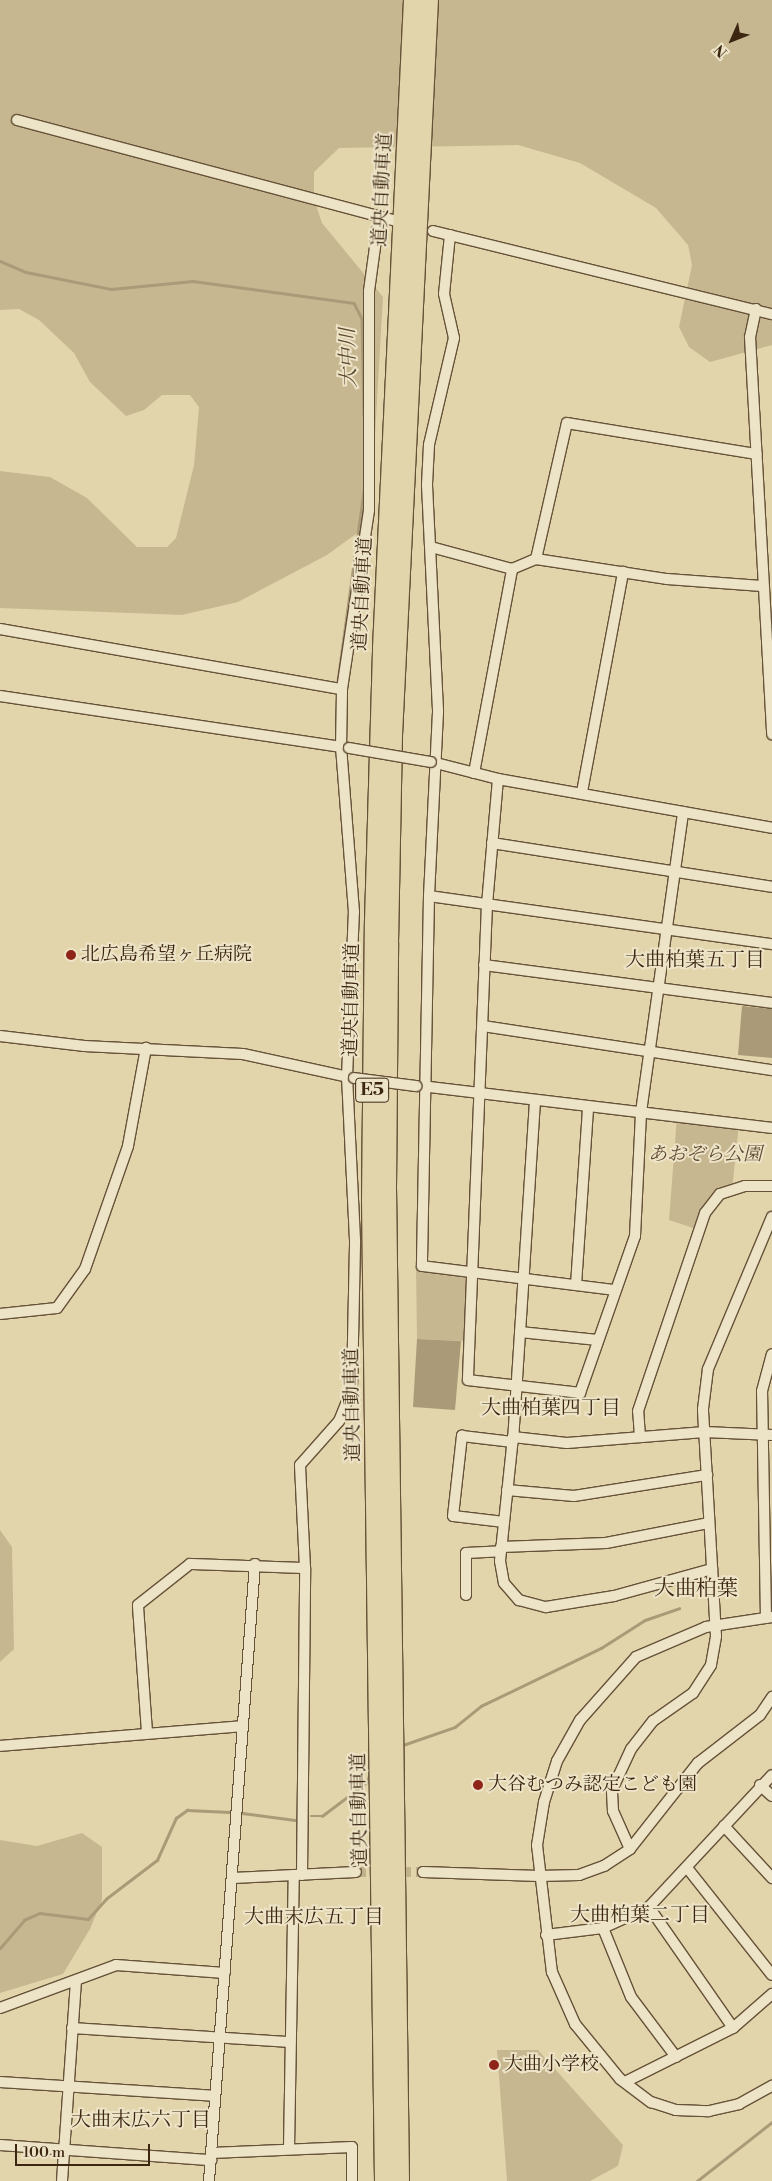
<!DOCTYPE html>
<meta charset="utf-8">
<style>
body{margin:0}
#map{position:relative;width:772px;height:2181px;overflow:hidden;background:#e3d5ab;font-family:"Libre Bodoni","Noto Serif JP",serif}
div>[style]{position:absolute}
.green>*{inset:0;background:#c7b791}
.water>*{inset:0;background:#aa9a77}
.stream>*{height:2.5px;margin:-1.25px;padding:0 1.25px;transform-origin:1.25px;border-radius:1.25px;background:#aa9a77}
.street-tunnel>*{height:10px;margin-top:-5px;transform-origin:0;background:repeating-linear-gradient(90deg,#c2b28c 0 10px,transparent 0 15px)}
.roads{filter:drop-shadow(1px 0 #665238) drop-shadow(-1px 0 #665238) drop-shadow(0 1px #665238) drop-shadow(0 -1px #665238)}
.street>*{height:10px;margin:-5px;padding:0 5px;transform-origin:5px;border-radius:5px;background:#ede4c8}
.highway>*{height:18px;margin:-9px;padding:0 9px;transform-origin:9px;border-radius:9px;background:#e3d5ab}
.bridges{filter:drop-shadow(1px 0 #665238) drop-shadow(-1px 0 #665238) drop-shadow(0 1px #665238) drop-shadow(0 -1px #665238)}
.street-bridge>*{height:10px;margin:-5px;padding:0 5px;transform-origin:5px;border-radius:5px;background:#ede4c8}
.dots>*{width:14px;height:14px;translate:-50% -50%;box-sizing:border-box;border:2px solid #ede4c8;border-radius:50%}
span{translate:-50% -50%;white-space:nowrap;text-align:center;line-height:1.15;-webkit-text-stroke:4px #ede4c8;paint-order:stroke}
.shield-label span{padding:1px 4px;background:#ede4c8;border:1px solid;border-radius:4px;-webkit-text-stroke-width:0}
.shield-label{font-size:18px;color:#3c2612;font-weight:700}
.street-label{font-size:19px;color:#3c2612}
.poi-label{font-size:19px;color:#3c2612}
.left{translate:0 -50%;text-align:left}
.park-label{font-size:19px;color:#5f4a32;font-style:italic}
.water-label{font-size:20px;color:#5d4930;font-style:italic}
.neighbourhood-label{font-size:20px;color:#3c2612}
.quarter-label{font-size:21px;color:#3c2612}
.north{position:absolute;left:707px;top:15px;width:50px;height:50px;-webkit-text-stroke:4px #ede4c8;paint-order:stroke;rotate:226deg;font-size:14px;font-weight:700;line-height:20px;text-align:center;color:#3c2612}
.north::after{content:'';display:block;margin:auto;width:18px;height:22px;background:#3c2612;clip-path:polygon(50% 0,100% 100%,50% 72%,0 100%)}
.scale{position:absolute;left:15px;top:2144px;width:135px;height:22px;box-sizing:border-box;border:2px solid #3c2612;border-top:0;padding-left:6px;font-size:15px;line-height:18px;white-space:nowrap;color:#3c2612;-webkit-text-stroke:4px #ede4c8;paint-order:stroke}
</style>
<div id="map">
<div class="green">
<div style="clip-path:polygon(0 0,772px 0,772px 345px,710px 362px,689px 347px,679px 327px,692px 265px,688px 245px,656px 208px,580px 163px,518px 145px,339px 148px,314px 172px,314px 199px,322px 223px,383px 297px,372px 488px,364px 528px,327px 555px,238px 602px,182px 615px,0 608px,0 471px,50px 477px,87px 498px,137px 547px,167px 547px,176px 538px,194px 465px,199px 407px,190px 395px,162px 395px,144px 410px,126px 416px,90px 382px,74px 353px,39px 320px,19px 309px,0 310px)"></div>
<div style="clip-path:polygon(677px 1116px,739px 1124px,732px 1190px,720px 1194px,699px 1230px,669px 1220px)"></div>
<div style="clip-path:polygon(422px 1266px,473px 1274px,470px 1341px,417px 1339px,416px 1268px)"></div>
<div style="clip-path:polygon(0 1530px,12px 1547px,14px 1649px,0 1662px)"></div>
<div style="clip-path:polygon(82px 1833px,102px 1847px,102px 1900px,90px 1929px,63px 1974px,0 1993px,0 1840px,37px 1846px)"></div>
<div style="clip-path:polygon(497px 2050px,538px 2050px,623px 2145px,618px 2166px,590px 2181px,507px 2181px)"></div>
</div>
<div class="water">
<div style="clip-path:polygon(742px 1006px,772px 1009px,772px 1058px,738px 1055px)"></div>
<div style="clip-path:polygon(417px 1339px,461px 1341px,455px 1410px,413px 1407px)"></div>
</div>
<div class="stream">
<div style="left:0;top:261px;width:28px;rotate:23deg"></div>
<div style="left:26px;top:272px;width:87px;rotate:11.3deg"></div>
<div style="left:111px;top:289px;width:82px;rotate:-5.6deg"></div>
<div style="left:193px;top:281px;width:162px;rotate:7.8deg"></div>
<div style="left:354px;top:303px;width:18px;rotate:63deg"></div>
<div style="left:362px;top:319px;width:96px;rotate:88.8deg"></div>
<div style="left:337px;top:685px;width:199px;rotate:-82.2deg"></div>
<div style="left:336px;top:742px;width:41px;rotate:-88.6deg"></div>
<div style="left:400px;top:1746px;width:58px;rotate:-19.1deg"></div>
<div style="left:455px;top:1727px;width:33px;rotate:-39deg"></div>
<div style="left:481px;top:1706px;width:133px;rotate:-25.8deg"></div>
<div style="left:601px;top:1648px;width:52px;rotate:-32.5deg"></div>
<div style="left:645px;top:1620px;width:36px;rotate:-19deg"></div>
<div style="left:242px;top:1813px;width:53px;rotate:7.5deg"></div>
<div style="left:311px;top:1816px;width:11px"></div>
<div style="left:322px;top:1816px;width:56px;rotate:-37.1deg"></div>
<div style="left:367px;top:1782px;width:9px;rotate:-72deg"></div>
<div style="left:0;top:1948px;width:37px;rotate:-49deg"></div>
<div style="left:24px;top:1920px;width:17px;rotate:-24deg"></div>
<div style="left:40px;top:1913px;width:48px;rotate:7.1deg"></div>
<div style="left:88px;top:1919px;width:28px;rotate:-48deg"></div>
<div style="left:107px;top:1898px;width:63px;rotate:-37.2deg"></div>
<div style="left:157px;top:1860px;width:46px;rotate:-65.7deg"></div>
<div style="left:176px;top:1818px;width:14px;rotate:-36deg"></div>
<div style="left:187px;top:1810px;width:43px;rotate:2.7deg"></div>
<div style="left:697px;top:2181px;width:95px;rotate:-38.2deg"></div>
</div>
<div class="street-tunnel">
<div style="left:356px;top:1872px;width:67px"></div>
</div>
<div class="roads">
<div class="street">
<div style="left:17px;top:120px;width:392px;rotate:14.9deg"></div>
<div style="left:433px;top:231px;width:349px;rotate:13.8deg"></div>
<div style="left:450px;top:235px;width:59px;rotate:95.8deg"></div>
<div style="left:444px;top:294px;width:45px;rotate:77.2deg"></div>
<div style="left:454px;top:338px;width:110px;rotate:103.2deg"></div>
<div style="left:429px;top:445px;width:40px;rotate:92.9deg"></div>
<div style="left:427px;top:485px;width:227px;rotate:87.2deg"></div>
<div style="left:438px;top:712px;width:184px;rotate:92.8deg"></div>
<div style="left:429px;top:896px;width:370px;rotate:91.1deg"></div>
<div style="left:422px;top:1266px;width:194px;rotate:7.1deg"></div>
<div style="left:756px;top:309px;width:29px;rotate:102deg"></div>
<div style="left:750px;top:337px;width:398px;rotate:86.8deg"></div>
<div style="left:431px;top:547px;width:84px;rotate:15.2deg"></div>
<div style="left:512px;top:569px;width:26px;rotate:-23deg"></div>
<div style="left:536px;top:559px;width:133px;rotate:8.7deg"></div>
<div style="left:667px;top:579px;width:95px;rotate:4.2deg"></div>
<div style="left:536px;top:559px;width:139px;rotate:-77.2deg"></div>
<div style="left:567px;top:423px;width:192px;rotate:9.3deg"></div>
<div style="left:0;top:629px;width:347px;rotate:10deg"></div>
<div style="left:0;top:696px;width:352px;rotate:8.5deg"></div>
<div style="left:432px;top:762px;width:68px;rotate:14.4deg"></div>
<div style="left:498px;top:779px;width:278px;rotate:10.1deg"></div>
<div style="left:474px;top:773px;width:208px;rotate:-79.4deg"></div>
<div style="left:498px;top:779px;width:125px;rotate:95deg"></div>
<div style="left:487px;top:904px;width:476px;rotate:92.3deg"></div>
<div style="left:468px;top:1380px;width:113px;rotate:6.6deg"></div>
<div style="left:580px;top:1393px;width:166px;rotate:-70.7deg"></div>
<div style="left:635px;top:1236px;width:124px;rotate:-87.2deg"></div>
<div style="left:641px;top:1112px;width:303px;rotate:-82deg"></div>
<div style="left:582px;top:792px;width:224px;rotate:-79.4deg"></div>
<div style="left:492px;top:843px;width:283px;rotate:8.9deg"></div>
<div style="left:429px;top:896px;width:346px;rotate:8deg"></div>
<div style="left:484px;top:965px;width:290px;rotate:7.5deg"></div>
<div style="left:483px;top:1026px;width:292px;rotate:8.7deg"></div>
<div style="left:0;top:1036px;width:85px;rotate:6.8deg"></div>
<div style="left:84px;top:1046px;width:159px;rotate:2.9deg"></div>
<div style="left:243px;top:1054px;width:113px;rotate:12.3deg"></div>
<div style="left:421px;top:1086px;width:354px;rotate:6.8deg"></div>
<div style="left:535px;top:1101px;width:337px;rotate:93.7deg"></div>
<div style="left:513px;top:1437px;width:125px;rotate:96deg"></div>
<div style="left:500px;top:1561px;width:22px;rotate:80deg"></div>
<div style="left:504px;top:1583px;width:23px;rotate:49deg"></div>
<div style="left:519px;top:1600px;width:28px;rotate:15deg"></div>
<div style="left:546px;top:1607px;width:69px;rotate:-9.2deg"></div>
<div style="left:614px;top:1596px;width:102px;rotate:-15.4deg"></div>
<div style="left:576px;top:1285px;width:178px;rotate:-86.1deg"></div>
<div style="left:0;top:1314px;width:57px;rotate:-6deg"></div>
<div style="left:57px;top:1308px;width:48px;rotate:-54.3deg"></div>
<div style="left:85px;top:1269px;width:130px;rotate:-70.7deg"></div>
<div style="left:128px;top:1146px;width:100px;rotate:-79.6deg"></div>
<div style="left:520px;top:1332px;width:78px;rotate:5.9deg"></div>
<div style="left:513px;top:1437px;width:54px;rotate:6.3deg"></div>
<div style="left:567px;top:1443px;width:138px;rotate:-4.6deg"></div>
<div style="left:705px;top:1432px;width:67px;rotate:2.6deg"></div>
<div style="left:640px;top:1437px;width:26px;rotate:-94deg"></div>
<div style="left:638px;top:1411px;width:209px;rotate:-71.3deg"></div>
<div style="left:705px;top:1213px;width:24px;rotate:-52deg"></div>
<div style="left:720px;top:1194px;width:26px;rotate:-18deg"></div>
<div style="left:745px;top:1186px;width:27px"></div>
<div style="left:507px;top:1490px;width:67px;rotate:5.1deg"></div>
<div style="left:574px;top:1496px;width:135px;rotate:-9deg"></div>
<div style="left:504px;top:1522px;width:51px;rotate:-173.3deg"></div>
<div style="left:453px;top:1516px;width:81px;rotate:-83.6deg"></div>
<div style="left:462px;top:1436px;width:51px;rotate:6.7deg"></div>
<div style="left:501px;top:1547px;width:105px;rotate:-2.2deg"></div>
<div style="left:606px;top:1543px;width:105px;rotate:-11deg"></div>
<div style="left:466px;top:1595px;width:42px;rotate:-90deg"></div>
<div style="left:466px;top:1553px;width:35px;rotate:-3deg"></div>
<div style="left:772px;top:1617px;width:67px;rotate:171.4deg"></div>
<div style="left:706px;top:1627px;width:76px;rotate:156.8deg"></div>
<div style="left:636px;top:1657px;width:84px;rotate:131.6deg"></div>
<div style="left:580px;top:1720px;width:47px;rotate:119.3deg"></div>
<div style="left:557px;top:1761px;width:43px;rotate:107.6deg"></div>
<div style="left:544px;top:1802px;width:44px;rotate:99.2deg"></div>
<div style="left:537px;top:1845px;width:128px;rotate:83.3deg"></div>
<div style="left:552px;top:1972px;width:57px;rotate:66.1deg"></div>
<div style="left:575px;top:2024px;width:71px;rotate:50.7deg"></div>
<div style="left:620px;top:2079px;width:39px;rotate:37deg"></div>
<div style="left:651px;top:2102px;width:26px;rotate:18deg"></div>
<div style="left:676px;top:2110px;width:33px;rotate:2deg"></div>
<div style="left:709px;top:2111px;width:31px;rotate:-13deg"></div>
<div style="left:739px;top:2104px;width:38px;rotate:-29deg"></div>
<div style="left:766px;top:1618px;width:227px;rotate:-91deg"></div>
<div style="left:762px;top:1391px;width:38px;rotate:-75deg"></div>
<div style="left:147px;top:1732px;width:127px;rotate:-94.1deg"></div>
<div style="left:138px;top:1605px;width:66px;rotate:-38.3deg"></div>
<div style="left:190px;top:1564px;width:115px;rotate:2deg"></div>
<div style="left:0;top:1746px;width:243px;rotate:-4.7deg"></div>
<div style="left:760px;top:1785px;width:16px;rotate:43deg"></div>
<div style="left:724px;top:1826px;width:71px;rotate:47.3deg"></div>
<div style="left:630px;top:1849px;width:42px;rotate:-114.1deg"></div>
<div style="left:613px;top:1811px;width:21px;rotate:-93deg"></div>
<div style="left:612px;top:1790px;width:45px;rotate:-65.1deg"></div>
<div style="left:631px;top:1749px;width:36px;rotate:-52deg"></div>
<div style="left:653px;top:1721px;width:49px;rotate:-35deg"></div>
<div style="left:693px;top:1693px;width:33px;rotate:-57deg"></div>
<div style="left:711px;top:1665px;width:29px;rotate:-80deg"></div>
<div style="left:716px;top:1636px;width:227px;rotate:-93.3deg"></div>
<div style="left:703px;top:1409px;width:40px;rotate:-82.9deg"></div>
<div style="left:708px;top:1369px;width:165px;rotate:-67.2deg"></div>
<div style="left:688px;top:1869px;width:135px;rotate:51.6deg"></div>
<div style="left:423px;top:1872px;width:116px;rotate:2deg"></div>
<div style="left:539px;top:1876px;width:40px;rotate:-1.4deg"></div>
<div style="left:579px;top:1875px;width:27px;rotate:-20deg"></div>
<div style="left:604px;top:1866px;width:31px;rotate:-33deg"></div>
<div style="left:630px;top:1849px;width:110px;rotate:-51.7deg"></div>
<div style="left:698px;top:1763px;width:78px;rotate:-37.7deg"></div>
<div style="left:760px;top:1715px;width:22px;rotate:-56deg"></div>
<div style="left:302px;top:1875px;width:307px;rotate:-89.4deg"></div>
<div style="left:305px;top:1568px;width:103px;rotate:-92.8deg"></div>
<div style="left:300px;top:1465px;width:59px;rotate:-48.4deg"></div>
<div style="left:339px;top:1421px;width:35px;rotate:-68deg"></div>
<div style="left:352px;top:1388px;width:148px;rotate:-88.8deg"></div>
<div style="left:355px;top:1240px;width:163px;rotate:-92.8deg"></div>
<div style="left:347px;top:1077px;width:165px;rotate:-87.6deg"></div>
<div style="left:354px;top:912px;width:165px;rotate:-94.5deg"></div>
<div style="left:341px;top:748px;width:59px;rotate:-89deg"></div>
<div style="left:342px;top:689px;width:181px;rotate:-81.4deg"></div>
<div style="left:369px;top:510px;width:219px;rotate:-90deg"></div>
<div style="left:369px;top:291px;width:74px;rotate:-82.2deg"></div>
<div style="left:233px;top:1878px;width:123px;rotate:-2.8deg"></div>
<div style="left:649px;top:1907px;width:147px;rotate:55.2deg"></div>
<div style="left:603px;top:1928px;width:74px;rotate:67.9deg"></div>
<div style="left:631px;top:1997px;width:75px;rotate:53.1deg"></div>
<div style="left:546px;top:1935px;width:57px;rotate:-7deg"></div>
<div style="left:603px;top:1928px;width:51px;rotate:-24.5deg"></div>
<div style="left:649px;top:1907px;width:180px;rotate:-47deg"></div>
<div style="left:0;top:2008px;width:124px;rotate:-20.3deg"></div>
<div style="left:116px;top:1965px;width:109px;rotate:4.2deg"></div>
<div style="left:72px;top:2028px;width:219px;rotate:3.7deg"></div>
<div style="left:0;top:2082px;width:214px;rotate:3.7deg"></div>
<div style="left:625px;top:2082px;width:121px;rotate:-26.6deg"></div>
<div style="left:733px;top:2028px;width:52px;rotate:-41.1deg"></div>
<div style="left:0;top:2145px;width:212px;rotate:4.1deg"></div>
<div style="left:289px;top:2149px;width:274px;rotate:-89deg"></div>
<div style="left:211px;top:2153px;width:141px;rotate:-2.4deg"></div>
<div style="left:352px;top:2147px;width:34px;rotate:90deg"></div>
<div style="left:62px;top:2181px;width:200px;rotate:-86deg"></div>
<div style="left:209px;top:2181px;width:619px;rotate:-85.74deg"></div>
</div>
<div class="highway">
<div style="left:384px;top:2181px;width:980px;rotate:-90.76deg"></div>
<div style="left:371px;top:1201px;width:280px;rotate:-89.4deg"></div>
<div style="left:374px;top:921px;width:273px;rotate:-88.3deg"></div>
<div style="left:382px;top:648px;width:649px;rotate:-87.26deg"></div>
<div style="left:400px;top:2181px;width:993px;rotate:-90.75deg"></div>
<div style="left:387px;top:1188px;width:245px;rotate:-89.5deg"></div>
<div style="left:389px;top:943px;width:208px;rotate:-88.9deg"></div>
<div style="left:393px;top:735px;width:736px;rotate:-87.2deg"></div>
</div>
</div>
<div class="bridges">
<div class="street-bridge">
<div style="left:349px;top:748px;width:83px;rotate:9.7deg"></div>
<div style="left:354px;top:1078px;width:63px;rotate:7.4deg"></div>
</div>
</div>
<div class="dots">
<div style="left:71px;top:955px;background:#8f2418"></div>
<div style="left:478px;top:1785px;background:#8f2418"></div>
<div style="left:494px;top:2065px;background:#8f2418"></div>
</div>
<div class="shield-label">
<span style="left:372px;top:1090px">E5</span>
</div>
<div class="street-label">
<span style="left:383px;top:190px;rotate:-87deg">道央自動車道</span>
<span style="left:363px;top:594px;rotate:-87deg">道央自動車道</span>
<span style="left:352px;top:1000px;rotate:-89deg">道央自動車道</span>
<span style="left:353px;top:1405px;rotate:-91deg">道央自動車道</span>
<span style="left:360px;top:1810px;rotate:-91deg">道央自動車道</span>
</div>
<div class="poi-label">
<span class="left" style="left:81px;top:955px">北広島希望ヶ丘病院</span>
<span class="left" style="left:488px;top:1785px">大谷むつみ認定こども園</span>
<span class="left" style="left:504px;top:2065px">大曲小学校</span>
</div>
<div class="park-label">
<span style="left:705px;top:1155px">あおぞら公園</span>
</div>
<div class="water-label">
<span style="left:349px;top:358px;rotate:-92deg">大中川</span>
</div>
<div class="neighbourhood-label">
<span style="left:695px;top:960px">大曲柏葉五丁目</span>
<span style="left:551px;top:1408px">大曲柏葉四丁目</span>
<span style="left:640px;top:1915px">大曲柏葉二丁目</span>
<span style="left:314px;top:1917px">大曲末広五丁目</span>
<span style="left:141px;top:2120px">大曲末広六丁目</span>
</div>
<div class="quarter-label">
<span style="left:696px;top:1589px">大曲柏葉</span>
</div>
<div class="north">N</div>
<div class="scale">100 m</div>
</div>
